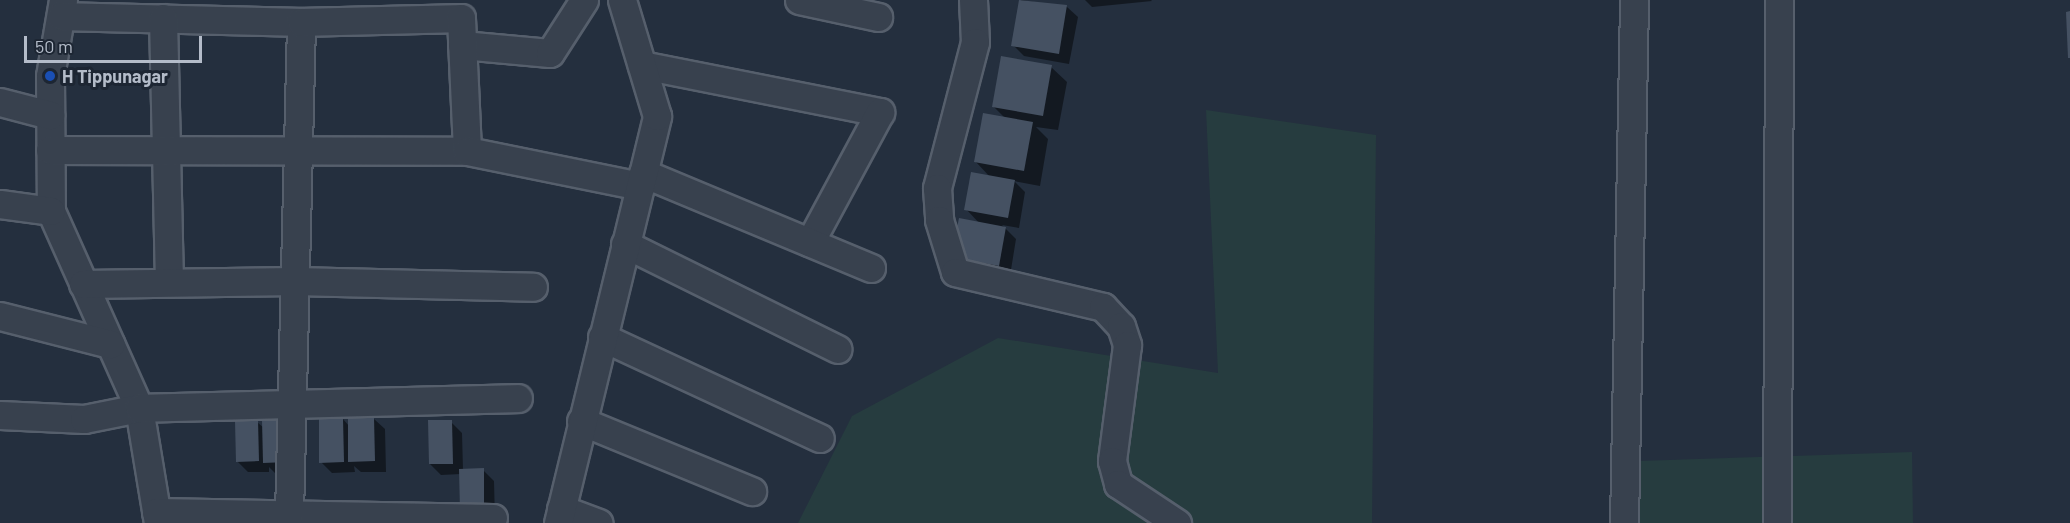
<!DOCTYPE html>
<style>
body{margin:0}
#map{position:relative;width:2070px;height:523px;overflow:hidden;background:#242f3e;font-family:Barlow,sans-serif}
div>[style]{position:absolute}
.green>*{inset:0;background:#263c3f}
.shadow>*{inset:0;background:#0007}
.building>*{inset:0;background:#455162}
.roads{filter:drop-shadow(2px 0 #565f6c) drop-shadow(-2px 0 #565f6c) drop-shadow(0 2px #565f6c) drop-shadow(0 -2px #565f6c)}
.minor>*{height:27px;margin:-13.5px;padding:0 13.5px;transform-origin:13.5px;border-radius:13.5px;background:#38414e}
.dots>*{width:16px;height:16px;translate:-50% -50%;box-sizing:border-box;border:3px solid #1d2633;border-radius:50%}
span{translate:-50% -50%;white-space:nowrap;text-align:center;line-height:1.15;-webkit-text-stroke:6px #1d2633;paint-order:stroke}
.poi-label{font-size:18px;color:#b4bcc9;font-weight:700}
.left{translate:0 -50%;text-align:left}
.scale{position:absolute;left:24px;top:36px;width:178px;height:27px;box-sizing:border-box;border:3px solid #b4bcc9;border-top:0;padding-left:8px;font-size:18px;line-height:21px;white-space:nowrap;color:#b4bcc9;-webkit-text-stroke:4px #1d2633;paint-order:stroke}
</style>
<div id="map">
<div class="green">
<div style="clip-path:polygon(1206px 110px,1376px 135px,1372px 523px,798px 523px,852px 416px,998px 338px,1218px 373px)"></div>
<div style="clip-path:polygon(1912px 452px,1913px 523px,1637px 523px,1639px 461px)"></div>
</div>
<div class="shadow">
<div style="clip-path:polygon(1021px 0,1067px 7px,1078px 17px,1069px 64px,1024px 56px,1013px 45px)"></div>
<div style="clip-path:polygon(1085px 0,1151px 0,1152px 1px,1092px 7px)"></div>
<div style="clip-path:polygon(1051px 67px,1067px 82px,1058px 130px,1036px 127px,1048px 139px,1040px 186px,1014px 181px,1025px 192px,1019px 228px,1002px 225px,1016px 239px,1010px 276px,953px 257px,980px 224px,966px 209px,991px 178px,975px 161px,1005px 118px,993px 106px)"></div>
<div style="clip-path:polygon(343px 419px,349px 426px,374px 419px,385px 429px,386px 472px,361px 472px,354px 466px,355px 472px,332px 473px,321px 462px)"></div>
<div style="clip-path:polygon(257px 422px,264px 428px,298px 472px,275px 473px,269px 467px,269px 472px,248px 472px,237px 461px)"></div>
<div style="clip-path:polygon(451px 422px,462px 433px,463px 470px,483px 470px,494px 481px,495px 520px,461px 474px,441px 475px,430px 464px)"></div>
</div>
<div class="building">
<div style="clip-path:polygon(1019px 0,1067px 5px,1059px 54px,1011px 46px)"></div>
<div style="clip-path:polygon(2070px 11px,2070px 58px,2068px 58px,2066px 12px)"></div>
<div style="clip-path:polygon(1001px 56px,1052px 65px,1043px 116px,992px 107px)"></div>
<div style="clip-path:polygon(983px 113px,1033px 122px,1024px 171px,974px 162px)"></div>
<div style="clip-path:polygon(971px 172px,1015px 180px,1008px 218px,964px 210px)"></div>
<div style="clip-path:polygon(959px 218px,1006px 227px,999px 266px,951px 257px)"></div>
<div style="clip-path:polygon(374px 417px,375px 461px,348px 462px,348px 418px)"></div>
<div style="clip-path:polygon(319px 418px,343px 418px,344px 462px,319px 463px)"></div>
<div style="clip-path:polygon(286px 419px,288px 462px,263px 463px,262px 420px)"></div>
<div style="clip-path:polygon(258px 420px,259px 461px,236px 462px,235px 421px)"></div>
<div style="clip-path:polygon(428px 420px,452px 420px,453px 464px,429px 464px)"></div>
<div style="clip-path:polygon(484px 468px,484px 510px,460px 510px,459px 469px)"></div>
</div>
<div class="roads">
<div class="minor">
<div style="left:63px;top:0;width:77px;rotate:99.7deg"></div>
<div style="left:50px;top:76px;width:135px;rotate:89.6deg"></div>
<div style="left:51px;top:211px;width:216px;rotate:65.9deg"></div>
<div style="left:139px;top:408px;width:117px;rotate:80.6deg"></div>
<div style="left:799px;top:0;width:81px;rotate:12.1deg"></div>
<div style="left:973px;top:0;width:42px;rotate:87.3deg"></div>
<div style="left:975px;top:42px;width:151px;rotate:104.6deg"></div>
<div style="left:937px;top:188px;width:32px;rotate:86deg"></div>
<div style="left:939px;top:220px;width:54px;rotate:72.9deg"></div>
<div style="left:955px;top:272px;width:152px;rotate:13.3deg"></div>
<div style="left:1103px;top:307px;width:26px;rotate:47deg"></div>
<div style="left:1121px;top:326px;width:20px;rotate:72deg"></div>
<div style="left:1127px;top:345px;width:117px;rotate:97.4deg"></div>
<div style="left:1112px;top:461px;width:24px;rotate:75deg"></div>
<div style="left:1118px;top:484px;width:71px;rotate:33.5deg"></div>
<div style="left:61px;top:16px;width:240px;rotate:1.4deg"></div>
<div style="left:163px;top:18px;width:264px;rotate:88.7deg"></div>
<div style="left:462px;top:45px;width:88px;rotate:5.2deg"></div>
<div style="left:550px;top:53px;width:63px;rotate:-57.3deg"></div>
<div style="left:642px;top:65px;width:243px;rotate:11.2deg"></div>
<div style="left:880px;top:112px;width:148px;rotate:118.3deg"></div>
<div style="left:0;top:102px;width:52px;rotate:14.6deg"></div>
<div style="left:50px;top:150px;width:417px;rotate:0.1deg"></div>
<div style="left:643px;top:173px;width:247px;rotate:22.6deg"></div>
<div style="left:0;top:204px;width:51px;rotate:7.8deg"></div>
<div style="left:625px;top:244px;width:237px;rotate:26.3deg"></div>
<div style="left:83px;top:284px;width:212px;rotate:-0.8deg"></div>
<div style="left:295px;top:281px;width:238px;rotate:1.4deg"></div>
<div style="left:0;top:316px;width:114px;rotate:14.3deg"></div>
<div style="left:602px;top:337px;width:240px;rotate:24.9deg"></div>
<div style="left:0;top:415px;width:84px;rotate:2.7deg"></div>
<div style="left:84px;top:419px;width:56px;rotate:-11.3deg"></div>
<div style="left:139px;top:408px;width:379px;rotate:-1.5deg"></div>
<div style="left:581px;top:421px;width:185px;rotate:22.3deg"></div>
<div style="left:561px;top:509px;width:40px;rotate:20.2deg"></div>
<div style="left:156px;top:512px;width:337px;rotate:1deg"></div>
<div style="left:289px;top:515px;width:493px;rotate:-88.6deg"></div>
<div style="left:301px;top:22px;width:160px;rotate:-1.4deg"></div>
<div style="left:461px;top:18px;width:133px;rotate:87.4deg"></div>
<div style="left:467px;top:151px;width:177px;rotate:11.4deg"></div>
<div style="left:558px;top:523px;width:419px;rotate:-76.3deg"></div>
<div style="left:657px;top:116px;width:121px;rotate:-106.8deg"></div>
<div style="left:1624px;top:523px;width:523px;rotate:-88.9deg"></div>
<div style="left:1777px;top:523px;width:523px;rotate:-89.78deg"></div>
</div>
</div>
<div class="dots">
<div style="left:50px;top:76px;background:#1a4fb4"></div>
</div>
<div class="poi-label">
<span class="left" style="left:62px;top:76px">H Tippunagar</span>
</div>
<div class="scale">50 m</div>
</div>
